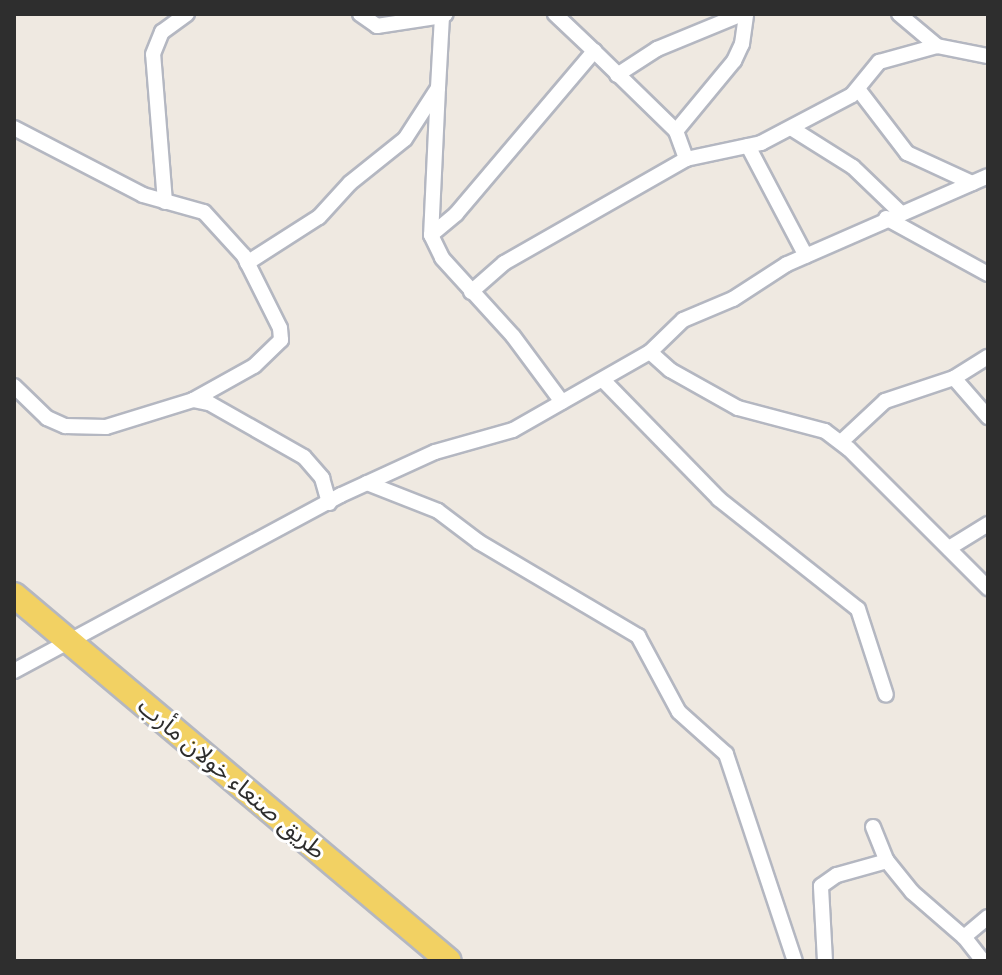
<!DOCTYPE html>
<meta charset="utf-8">
<style>
body{margin:0}
#map{position:relative;width:1002px;height:975px;overflow:hidden;background:#efe9e1;font-family:"IBM Plex Sans","Noto Sans Arabic",sans-serif}
div>[style]{position:absolute}
.roads{filter:drop-shadow(2px 0 #b4b7c1) drop-shadow(-2px 0 #b4b7c1) drop-shadow(0 2px #b4b7c1) drop-shadow(0 -2px #b4b7c1)}
.street>*{height:14px;margin:-7px;padding:0 7px;transform-origin:7px;border-radius:7px;background:#fff}
.primary>*{height:24px;margin:-12px;padding:0 12px;transform-origin:12px;border-radius:12px;background:#f2d163}
span{translate:-50% -50%;white-space:nowrap;text-align:center;line-height:1.15;-webkit-text-stroke:6px #fff;paint-order:stroke}
.street-label{font-size:24px;color:#2e2e2e}
.frame{position:absolute;inset:0;border:16px solid #2e2e2e;pointer-events:none}
</style>
<div id="map">
<div class="roads">
<div class="street">
<div style="left:360px;top:14px;width:21px;rotate:35deg"></div>
<div style="left:377px;top:26px;width:66px;rotate:-8.7deg"></div>
<div style="left:899px;top:14px;width:50px;rotate:40.1deg"></div>
<div style="left:594px;top:51px;width:115px;rotate:44.3deg"></div>
<div style="left:676px;top:131px;width:91px;rotate:-50.4deg"></div>
<div style="left:734px;top:61px;width:19px;rotate:-65deg"></div>
<div style="left:742px;top:44px;width:30px;rotate:-82deg"></div>
<div style="left:617px;top:75px;width:48px;rotate:-33deg"></div>
<div style="left:657px;top:49px;width:92px;rotate:-22.4deg"></div>
<div style="left:438px;top:88px;width:147px;rotate:92.7deg"></div>
<div style="left:431px;top:235px;width:25px;rotate:64deg"></div>
<div style="left:442px;top:258px;width:105px;rotate:47.7deg"></div>
<div style="left:513px;top:336px;width:82px;rotate:53.4deg"></div>
<div style="left:858px;top:89px;width:81px;rotate:52.6deg"></div>
<div style="left:907px;top:153px;width:72px;rotate:24.8deg"></div>
<div style="left:14px;top:128px;width:145px;rotate:27.4deg"></div>
<div style="left:143px;top:195px;width:63px;rotate:15.6deg"></div>
<div style="left:204px;top:212px;width:59px;rotate:47.7deg"></div>
<div style="left:244px;top:256px;width:80px;rotate:63.4deg"></div>
<div style="left:280px;top:328px;width:12px;rotate:85deg"></div>
<div style="left:281px;top:340px;width:37px;rotate:136deg"></div>
<div style="left:254px;top:366px;width:70px;rotate:150.9deg"></div>
<div style="left:791px;top:128px;width:73px;rotate:32.2deg"></div>
<div style="left:853px;top:167px;width:66px;rotate:43.8deg"></div>
<div style="left:676px;top:131px;width:30px;rotate:70deg"></div>
<div style="left:748px;top:146px;width:124px;rotate:62.2deg"></div>
<div style="left:165px;top:202px;width:148px;rotate:-94.6deg"></div>
<div style="left:153px;top:54px;width:24px;rotate:-68deg"></div>
<div style="left:162px;top:32px;width:31px;rotate:-36deg"></div>
<div style="left:886px;top:218px;width:116px;rotate:28.8deg"></div>
<div style="left:431px;top:235px;width:33px;rotate:-40deg"></div>
<div style="left:456px;top:214px;width:214px;rotate:-49.7deg"></div>
<div style="left:594px;top:51px;width:54px;rotate:-136.5deg"></div>
<div style="left:247px;top:263px;width:85px;rotate:-32.6deg"></div>
<div style="left:319px;top:217px;width:46px;rotate:-47.6deg"></div>
<div style="left:350px;top:183px;width:70px;rotate:-38.7deg"></div>
<div style="left:405px;top:139px;width:61px;rotate:-57.1deg"></div>
<div style="left:438px;top:88px;width:72px;rotate:-86.8deg"></div>
<div style="left:442px;top:16px;width:4px;rotate:-27deg"></div>
<div style="left:471px;top:292px;width:44px;rotate:-41.3deg"></div>
<div style="left:504px;top:263px;width:210px;rotate:-29.7deg"></div>
<div style="left:686px;top:159px;width:77px;rotate:-12deg"></div>
<div style="left:761px;top:143px;width:103px;rotate:-27.8deg"></div>
<div style="left:852px;top:95px;width:43px;rotate:-50.7deg"></div>
<div style="left:879px;top:62px;width:60px;rotate:-15.4deg"></div>
<div style="left:937px;top:46px;width:52px;rotate:11.1deg"></div>
<div style="left:650px;top:352px;width:46px;rotate:-44.1deg"></div>
<div style="left:683px;top:320px;width:54px;rotate:-22.8deg"></div>
<div style="left:733px;top:299px;width:64px;rotate:-32.9deg"></div>
<div style="left:787px;top:264px;width:219px;rotate:-23.6deg"></div>
<div style="left:954px;top:378px;width:52px;rotate:48.9deg"></div>
<div style="left:603px;top:380px;width:166px;rotate:45.7deg"></div>
<div style="left:719px;top:499px;width:177px;rotate:38.4deg"></div>
<div style="left:858px;top:609px;width:90px;rotate:72deg"></div>
<div style="left:14px;top:386px;width:46px;rotate:44.1deg"></div>
<div style="left:47px;top:418px;width:20px;rotate:24deg"></div>
<div style="left:65px;top:426px;width:41px;rotate:1.4deg"></div>
<div style="left:106px;top:427px;width:91px;rotate:-17.2deg"></div>
<div style="left:193px;top:400px;width:16px;rotate:11deg"></div>
<div style="left:209px;top:403px;width:109px;rotate:29.6deg"></div>
<div style="left:304px;top:457px;width:28px;rotate:49deg"></div>
<div style="left:322px;top:478px;width:26px;rotate:74deg"></div>
<div style="left:841px;top:442px;width:60px;rotate:-43deg"></div>
<div style="left:885px;top:401px;width:73px;rotate:-18.4deg"></div>
<div style="left:954px;top:378px;width:40px;rotate:-32deg"></div>
<div style="left:367px;top:483px;width:76px;rotate:21.5deg"></div>
<div style="left:438px;top:511px;width:51px;rotate:37.1deg"></div>
<div style="left:479px;top:542px;width:185px;rotate:30.6deg"></div>
<div style="left:638px;top:636px;width:86px;rotate:61.7deg"></div>
<div style="left:679px;top:712px;width:63px;rotate:41.8deg"></div>
<div style="left:726px;top:754px;width:218px;rotate:71.6deg"></div>
<div style="left:949px;top:548px;width:46px;rotate:-31.6deg"></div>
<div style="left:14px;top:671px;width:371px;rotate:-28.3deg"></div>
<div style="left:341px;top:495px;width:103px;rotate:-24.6deg"></div>
<div style="left:435px;top:452px;width:81px;rotate:-15.8deg"></div>
<div style="left:513px;top:430px;width:158px;rotate:-29.7deg"></div>
<div style="left:650px;top:352px;width:27px;rotate:42deg"></div>
<div style="left:670px;top:370px;width:78px;rotate:29.2deg"></div>
<div style="left:738px;top:408px;width:90px;rotate:14.8deg"></div>
<div style="left:825px;top:431px;width:30px;rotate:37deg"></div>
<div style="left:849px;top:449px;width:197px;rotate:45deg"></div>
<div style="left:873px;top:827px;width:37px;rotate:68deg"></div>
<div style="left:887px;top:861px;width:40px;rotate:51deg"></div>
<div style="left:912px;top:892px;width:69px;rotate:40.9deg"></div>
<div style="left:825px;top:961px;width:75px;rotate:-93.1deg"></div>
<div style="left:821px;top:886px;width:19px;rotate:-35deg"></div>
<div style="left:837px;top:875px;width:52px;rotate:-15.6deg"></div>
<div style="left:983px;top:961px;width:31px;rotate:-128deg"></div>
<div style="left:964px;top:937px;width:31px;rotate:-40deg"></div>
</div>
<div class="primary">
<div style="left:14px;top:595px;width:568px;rotate:40.08deg"></div>
</div>
</div>
<div class="street-label">
<span style="left:232px;top:778px;rotate:40deg">طريق صنعاء خولان مأرب</span>
</div>
<div class="frame"></div>
</div>
